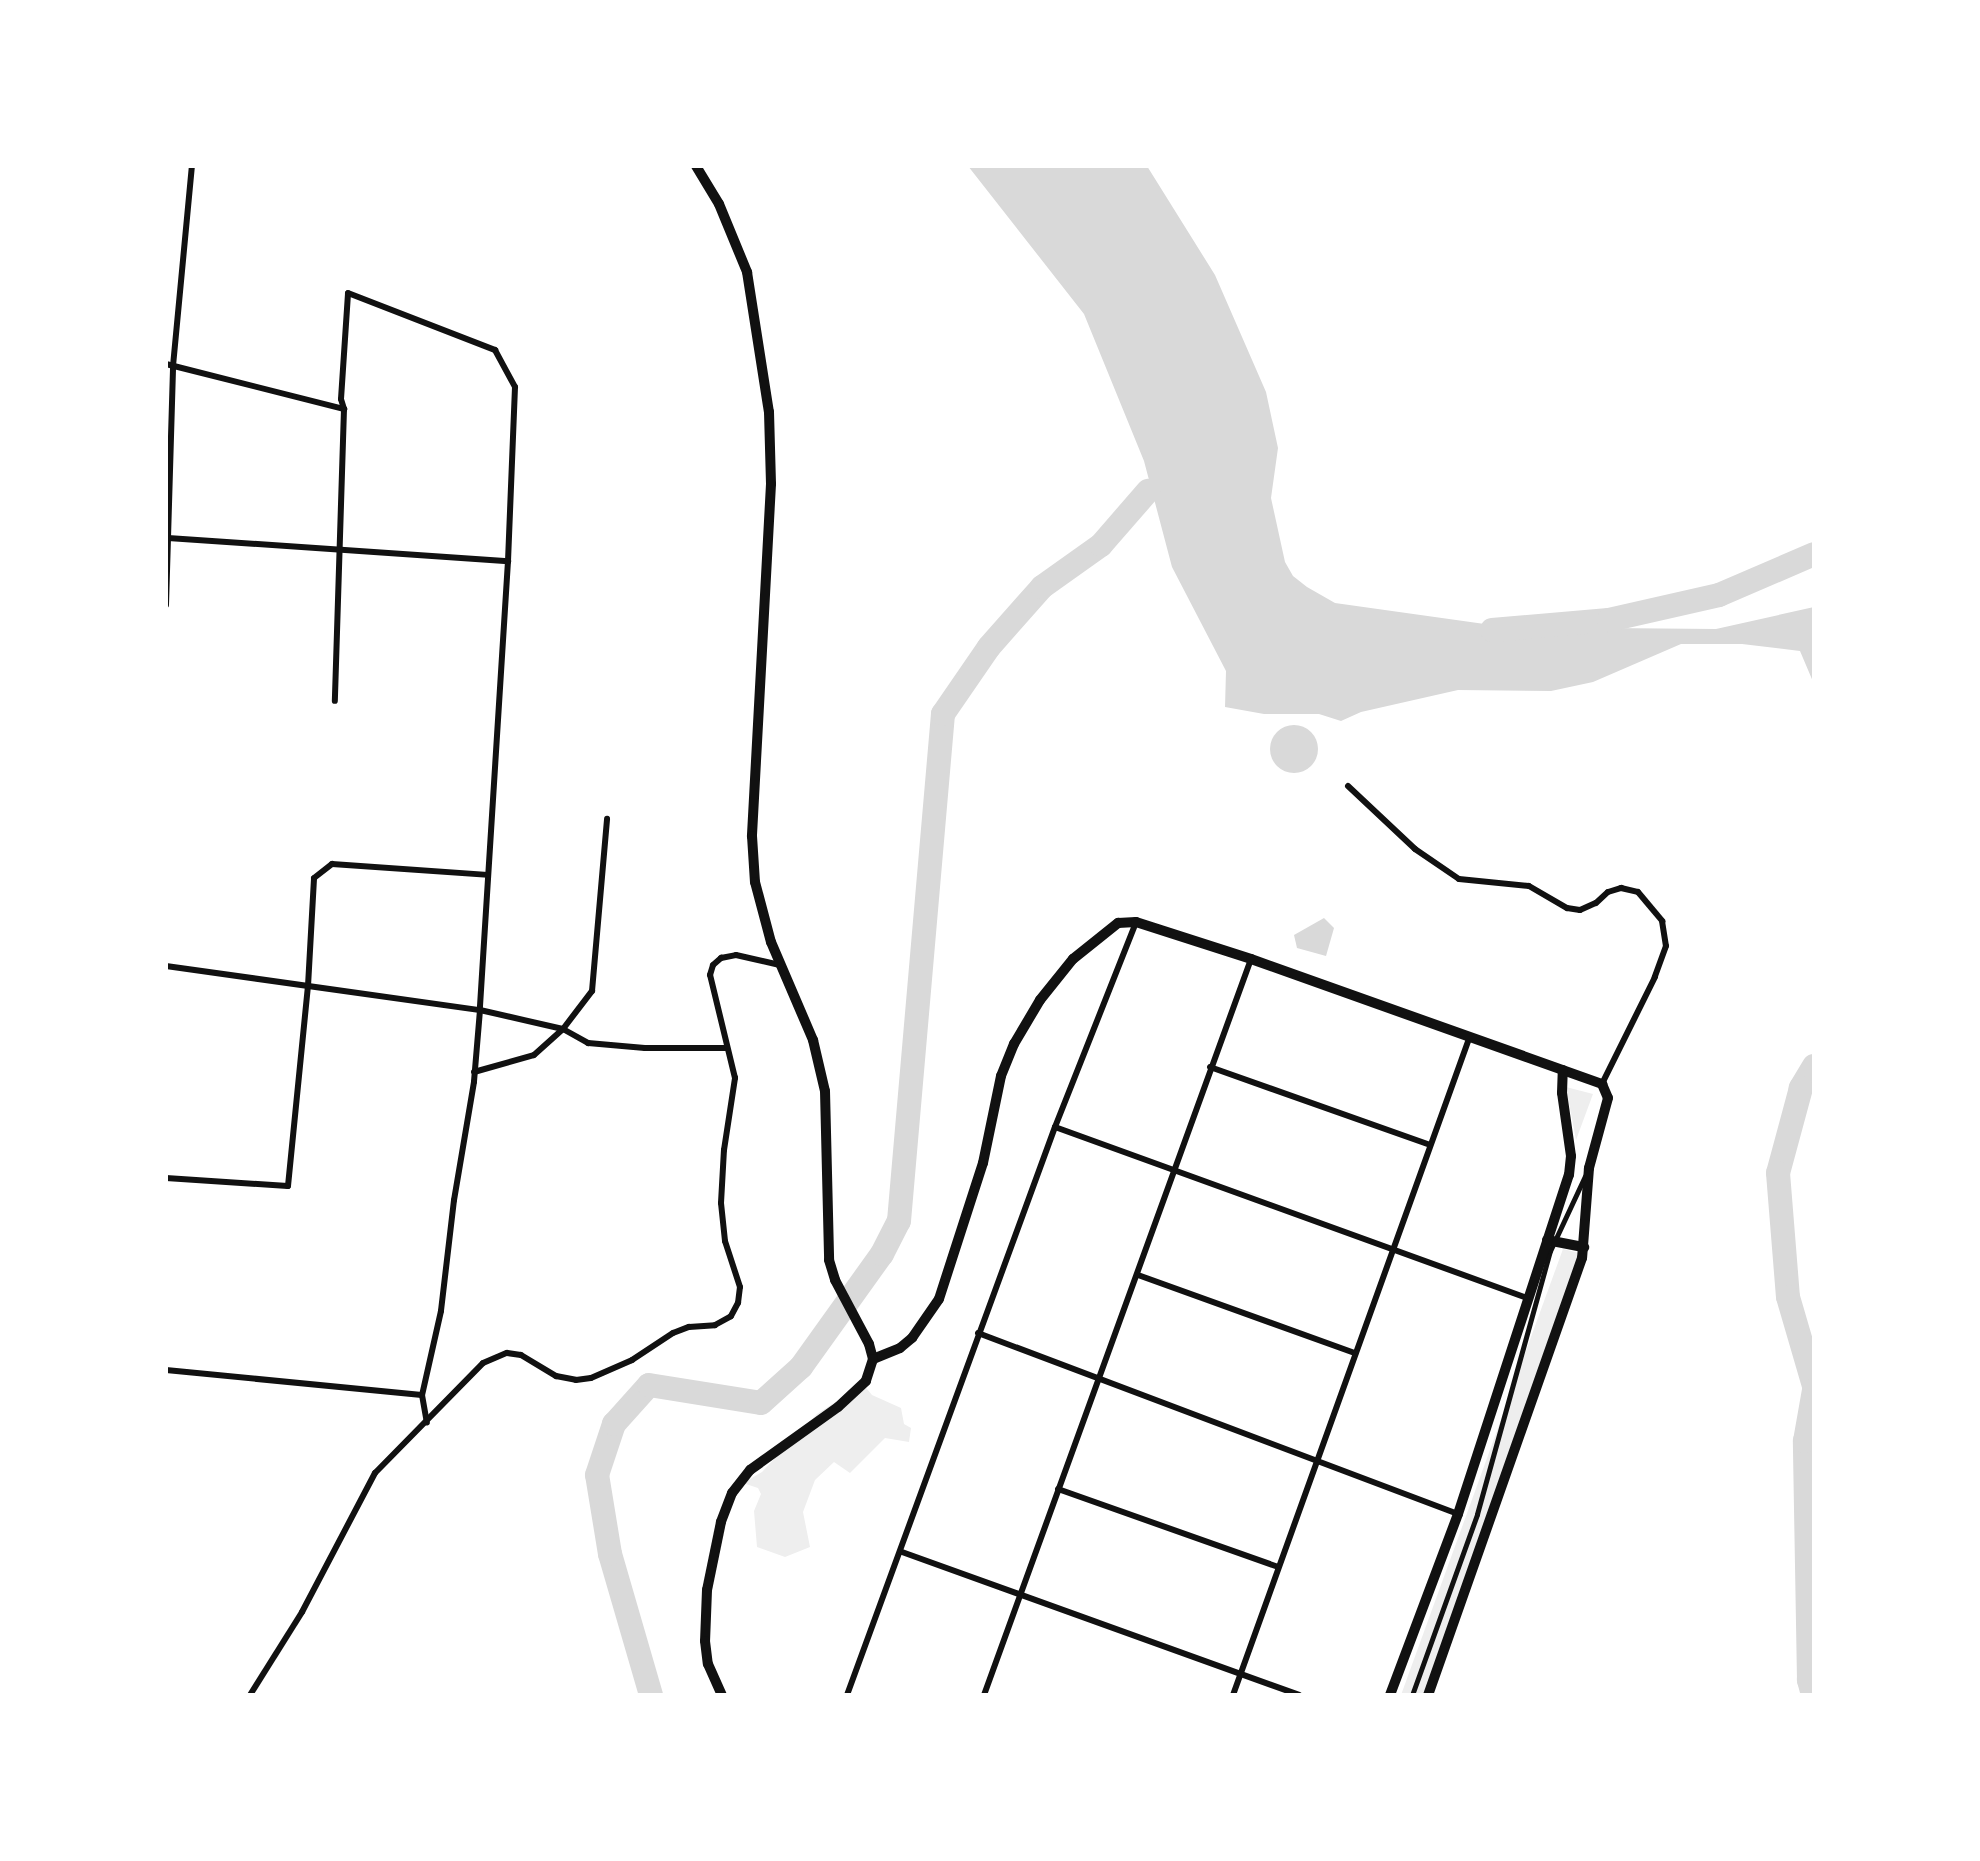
<!DOCTYPE html>
<style>
body{margin:0}
#map{position:relative;width:1980px;height:1861px;overflow:hidden;background:#fff;font-family:Roboto,sans-serif}
div>[style]{position:absolute}
.green>*{inset:0;background:#eee}
.water>*{inset:0;background:#d9d9d9}
.round{border-radius:50%}
.river>*{height:24px;margin:-12px;padding:0 12px;transform-origin:12px;border-radius:12px;background:#d9d9d9}
.pedestrian>*{height:5px;margin:-2.5px;padding:0 2.5px;transform-origin:2.5px;border-radius:2.5px;background:#111}
.minor>*{height:6px;margin:-3px;padding:0 3px;transform-origin:3px;border-radius:3px;background:#111}
.primary>*{height:10px;margin:-5px;padding:0 5px;transform-origin:5px;border-radius:5px;background:#111}
.trunk>*{height:10px;margin:-5px;padding:0 5px;transform-origin:5px;border-radius:5px;background:#111}
span{translate:-50% -50%;white-space:nowrap;text-align:center;line-height:1.15;-webkit-text-stroke:6px #fff;paint-order:stroke}
.frame{position:absolute;inset:0;border:168px solid #fff;pointer-events:none}
</style>
<div id="map">
<div class="green">
<div style="clip-path:polygon(1566px 1087px,1593px 1094px,1576px 1140px)"></div>
<div style="clip-path:polygon(1563px 1249px,1583px 1254px,1425px 1695px,1401px 1695px)"></div>
<div style="clip-path:polygon(863px 1384px,872px 1395px,901px 1408px,904px 1424px,911px 1428px,909px 1442px,885px 1438px,850px 1473px,834px 1462px,815px 1480px,803px 1512px,810px 1547px,785px 1557px,757px 1547px,754px 1511px,761px 1494px,758px 1488px,743px 1483px,762px 1472px,817px 1414px)"></div>
</div>
<div class="water">
<div style="clip-path:polygon(968px 166px,1147px 166px,1215px 275px,1266px 392px,1278px 448px,1271px 498px,1285px 562px,1293px 576px,1307px 587px,1335px 603px,1506px 627px,1716px 629px,1814px 607px,1814px 684px,1800px 651px,1742px 644px,1681px 644px,1593px 682px,1551px 691px,1458px 690px,1361px 712px,1341px 721px,1319px 714px,1264px 714px,1225px 707px,1226px 671px,1172px 567px,1144px 461px,1084px 314px)"></div>
<div class="round" style="left:1270px;top:725px;width:48px;height:48px"></div>
<div style="clip-path:polygon(1324px 918px,1334px 928px,1326px 956px,1297px 948px,1294px 935px)"></div>
</div>
<div class="river">
<div style="left:1492px;top:630px;width:117px;rotate:-4.9deg"></div>
<div style="left:1609px;top:620px;width:113px;rotate:-12.8deg"></div>
<div style="left:1719px;top:595px;width:103px;rotate:-23.3deg"></div>
<div style="left:1814px;top:1066px;width:26px;rotate:121deg"></div>
<div style="left:1801px;top:1088px;width:88px;rotate:105.1deg"></div>
<div style="left:1778px;top:1173px;width:124px;rotate:85.4deg"></div>
<div style="left:1788px;top:1297px;width:93px;rotate:73.7deg"></div>
<div style="left:651px;top:1695px;width:147px;rotate:-106.2deg"></div>
<div style="left:610px;top:1554px;width:80px;rotate:-99.3deg"></div>
<div style="left:597px;top:1475px;width:54px;rotate:-71.6deg"></div>
<div style="left:614px;top:1424px;width:52px;rotate:-48.1deg"></div>
<div style="left:649px;top:1385px;width:113px;rotate:9.1deg"></div>
<div style="left:761px;top:1403px;width:54px;rotate:-42deg"></div>
<div style="left:801px;top:1367px;width:139px;rotate:-54.4deg"></div>
<div style="left:882px;top:1254px;width:37px;rotate:-63deg"></div>
<div style="left:899px;top:1221px;width:509px;rotate:-85.04deg"></div>
<div style="left:943px;top:714px;width:81px;rotate:-55.5deg"></div>
<div style="left:989px;top:647px;width:80px;rotate:-48.5deg"></div>
<div style="left:1042px;top:587px;width:72px;rotate:-35.4deg"></div>
<div style="left:1101px;top:545px;width:72px;rotate:-49deg"></div>
<div style="left:1813px;top:1695px;width:16px;rotate:-105deg"></div>
<div style="left:1809px;top:1680px;width:239px;rotate:-91deg"></div>
<div style="left:1805px;top:1441px;width:52px;rotate:-80deg"></div>
</div>
<div class="pedestrian">
<div style="left:1412px;top:1695px;width:192px;rotate:-70.2deg"></div>
<div style="left:1477px;top:1514px;width:273px;rotate:-74.5deg"></div>
<div style="left:1550px;top:1251px;width:83px;rotate:-65deg"></div>
</div>
<div class="minor">
<div style="left:166px;top:364px;width:184px;rotate:14.2deg"></div>
<div style="left:344px;top:409px;width:292px;rotate:91.8deg"></div>
<div style="left:344px;top:409px;width:10px;rotate:-107deg"></div>
<div style="left:341px;top:399px;width:106px;rotate:-86.2deg"></div>
<div style="left:348px;top:293px;width:158px;rotate:21.2deg"></div>
<div style="left:495px;top:350px;width:42px;rotate:61.6deg"></div>
<div style="left:515px;top:387px;width:174px;rotate:92.3deg"></div>
<div style="left:508px;top:561px;width:450px;rotate:93.6deg"></div>
<div style="left:480px;top:1010px;width:72px;rotate:94.8deg"></div>
<div style="left:474px;top:1082px;width:120px;rotate:99.6deg"></div>
<div style="left:454px;top:1200px;width:112px;rotate:96.7deg"></div>
<div style="left:441px;top:1311px;width:86px;rotate:102.7deg"></div>
<div style="left:422px;top:1395px;width:28px;rotate:80deg"></div>
<div style="left:168px;top:538px;width:341px;rotate:3.9deg"></div>
<div style="left:166px;top:605px;width:239px;rotate:-88.3deg"></div>
<div style="left:173px;top:366px;width:201px;rotate:-84.6deg"></div>
<div style="left:1348px;top:786px;width:92px;rotate:43.2deg"></div>
<div style="left:1415px;top:849px;width:53px;rotate:34.3deg"></div>
<div style="left:1459px;top:879px;width:70px;rotate:5.7deg"></div>
<div style="left:1529px;top:886px;width:44px;rotate:30.1deg"></div>
<div style="left:1567px;top:908px;width:13px;rotate:9deg"></div>
<div style="left:1580px;top:910px;width:17px;rotate:-24deg"></div>
<div style="left:1596px;top:903px;width:16px;rotate:-43deg"></div>
<div style="left:1608px;top:892px;width:14px;rotate:-17deg"></div>
<div style="left:1621px;top:888px;width:17px;rotate:13deg"></div>
<div style="left:1638px;top:892px;width:38px;rotate:50deg"></div>
<div style="left:1662px;top:921px;width:25px;rotate:81deg"></div>
<div style="left:1666px;top:946px;width:33px;rotate:110deg"></div>
<div style="left:1655px;top:977px;width:119px;rotate:116.4deg"></div>
<div style="left:166px;top:966px;width:317px;rotate:8deg"></div>
<div style="left:480px;top:1010px;width:85px;rotate:12.9deg"></div>
<div style="left:563px;top:1029px;width:29px;rotate:29deg"></div>
<div style="left:588px;top:1043px;width:57px;rotate:5deg"></div>
<div style="left:645px;top:1048px;width:82px"></div>
<div style="left:1210px;top:1067px;width:233px;rotate:19.5deg"></div>
<div style="left:474px;top:1072px;width:62px;rotate:-15.8deg"></div>
<div style="left:534px;top:1055px;width:39px;rotate:-42deg"></div>
<div style="left:563px;top:1029px;width:48px;rotate:-52.7deg"></div>
<div style="left:592px;top:991px;width:173px;rotate:-85deg"></div>
<div style="left:1055px;top:1127px;width:502px;rotate:19.91deg"></div>
<div style="left:166px;top:1178px;width:122px;rotate:3.8deg"></div>
<div style="left:288px;top:1186px;width:201px;rotate:-84.3deg"></div>
<div style="left:308px;top:986px;width:108px;rotate:-86.8deg"></div>
<div style="left:314px;top:878px;width:23px;rotate:-38deg"></div>
<div style="left:332px;top:864px;width:156px;rotate:4deg"></div>
<div style="left:1138px;top:1275px;width:231px;rotate:19.8deg"></div>
<div style="left:978px;top:1333px;width:513px;rotate:20.66deg"></div>
<div style="left:166px;top:1370px;width:257px;rotate:5.6deg"></div>
<div style="left:1058px;top:1489px;width:233px;rotate:19.5deg"></div>
<div style="left:902px;top:1552px;width:422px;rotate:19.8deg"></div>
<div style="left:250px;top:1695px;width:98px;rotate:-57.9deg"></div>
<div style="left:302px;top:1612px;width:157px;rotate:-62.3deg"></div>
<div style="left:375px;top:1473px;width:154px;rotate:-45.5deg"></div>
<div style="left:483px;top:1363px;width:26px;rotate:-23deg"></div>
<div style="left:507px;top:1353px;width:14px;rotate:8deg"></div>
<div style="left:521px;top:1355px;width:41px;rotate:31deg"></div>
<div style="left:556px;top:1376px;width:20px;rotate:11deg"></div>
<div style="left:576px;top:1380px;width:15px;rotate:-8deg"></div>
<div style="left:591px;top:1378px;width:45px;rotate:-23.7deg"></div>
<div style="left:632px;top:1360px;width:49px;rotate:-33.4deg"></div>
<div style="left:673px;top:1333px;width:17px;rotate:-21deg"></div>
<div style="left:689px;top:1327px;width:26px;rotate:-4deg"></div>
<div style="left:715px;top:1325px;width:18px;rotate:-29deg"></div>
<div style="left:731px;top:1316px;width:15px;rotate:-62deg"></div>
<div style="left:738px;top:1303px;width:16px;rotate:-83deg"></div>
<div style="left:740px;top:1287px;width:48px;rotate:-108.1deg"></div>
<div style="left:725px;top:1241px;width:38px;rotate:-96deg"></div>
<div style="left:721px;top:1203px;width:53px;rotate:-86.8deg"></div>
<div style="left:724px;top:1150px;width:73px;rotate:-81.3deg"></div>
<div style="left:735px;top:1078px;width:106px;rotate:-103.6deg"></div>
<div style="left:710px;top:975px;width:10px;rotate:-73deg"></div>
<div style="left:713px;top:965px;width:11px;rotate:-41deg"></div>
<div style="left:721px;top:958px;width:15px;rotate:-11deg"></div>
<div style="left:736px;top:955px;width:45px;rotate:12.8deg"></div>
<div style="left:847px;top:1695px;width:605px;rotate:-69.89deg"></div>
<div style="left:1055px;top:1127px;width:220px;rotate:-68.4deg"></div>
<div style="left:984px;top:1695px;width:783px;rotate:-70.06deg"></div>
<div style="left:1233px;top:1695px;width:700px;rotate:-70.22deg"></div>
</div>
<div class="primary">
<div style="left:1547px;top:1240px;width:38px;rotate:11deg"></div>
<div style="left:873px;top:1359px;width:29px;rotate:-22deg"></div>
<div style="left:900px;top:1348px;width:16px;rotate:-40deg"></div>
<div style="left:912px;top:1338px;width:47px;rotate:-55.3deg"></div>
<div style="left:939px;top:1299px;width:143px;rotate:-72.1deg"></div>
<div style="left:983px;top:1163px;width:89px;rotate:-78.3deg"></div>
<div style="left:1001px;top:1076px;width:35px;rotate:-68deg"></div>
<div style="left:1014px;top:1044px;width:51px;rotate:-59.4deg"></div>
<div style="left:1040px;top:1000px;width:53px;rotate:-51.2deg"></div>
<div style="left:1073px;top:959px;width:58px;rotate:-38.7deg"></div>
<div style="left:1118px;top:923px;width:18px;rotate:-3deg"></div>
<div style="left:1136px;top:922px;width:121px;rotate:17.8deg"></div>
<div style="left:1251px;top:959px;width:373px;rotate:19.6deg"></div>
<div style="left:1602px;top:1084px;width:15px;rotate:67deg"></div>
<div style="left:1608px;top:1098px;width:73px;rotate:105.2deg"></div>
<div style="left:1589px;top:1168px;width:90px;rotate:94.4deg"></div>
<div style="left:1582px;top:1258px;width:463px;rotate:109.4deg"></div>
<div style="left:1390px;top:1695px;width:193px;rotate:-69.4deg"></div>
<div style="left:1458px;top:1514px;width:357px;rotate:-71.9deg"></div>
<div style="left:1569px;top:1175px;width:19px;rotate:-84deg"></div>
<div style="left:1571px;top:1156px;width:64px;rotate:-98.1deg"></div>
<div style="left:1562px;top:1093px;width:23px;rotate:-88deg"></div>
</div>
<div class="trunk">
<div style="left:696px;top:166px;width:44px;rotate:58.8deg"></div>
<div style="left:719px;top:204px;width:74px;rotate:67.6deg"></div>
<div style="left:747px;top:272px;width:142px;rotate:81.1deg"></div>
<div style="left:769px;top:412px;width:72px;rotate:88.4deg"></div>
<div style="left:771px;top:484px;width:353px;rotate:93.1deg"></div>
<div style="left:752px;top:836px;width:46px;rotate:86.3deg"></div>
<div style="left:755px;top:882px;width:62px;rotate:75.1deg"></div>
<div style="left:771px;top:942px;width:107px;rotate:66.8deg"></div>
<div style="left:813px;top:1040px;width:52px;rotate:76.8deg"></div>
<div style="left:825px;top:1091px;width:169px;rotate:88.6deg"></div>
<div style="left:829px;top:1260px;width:21px;rotate:73deg"></div>
<div style="left:835px;top:1280px;width:72px;rotate:62deg"></div>
<div style="left:869px;top:1344px;width:16px;rotate:75deg"></div>
<div style="left:873px;top:1359px;width:23px;rotate:108deg"></div>
<div style="left:866px;top:1381px;width:38px;rotate:137deg"></div>
<div style="left:838px;top:1407px;width:108px;rotate:144.4deg"></div>
<div style="left:750px;top:1470px;width:29px;rotate:128deg"></div>
<div style="left:732px;top:1493px;width:31px;rotate:111deg"></div>
<div style="left:721px;top:1522px;width:69px;rotate:101.6deg"></div>
<div style="left:707px;top:1590px;width:51px;rotate:92.2deg"></div>
<div style="left:705px;top:1641px;width:23px;rotate:83deg"></div>
<div style="left:708px;top:1664px;width:34px;rotate:66deg"></div>
</div>
<div class="frame"></div>
</div>
